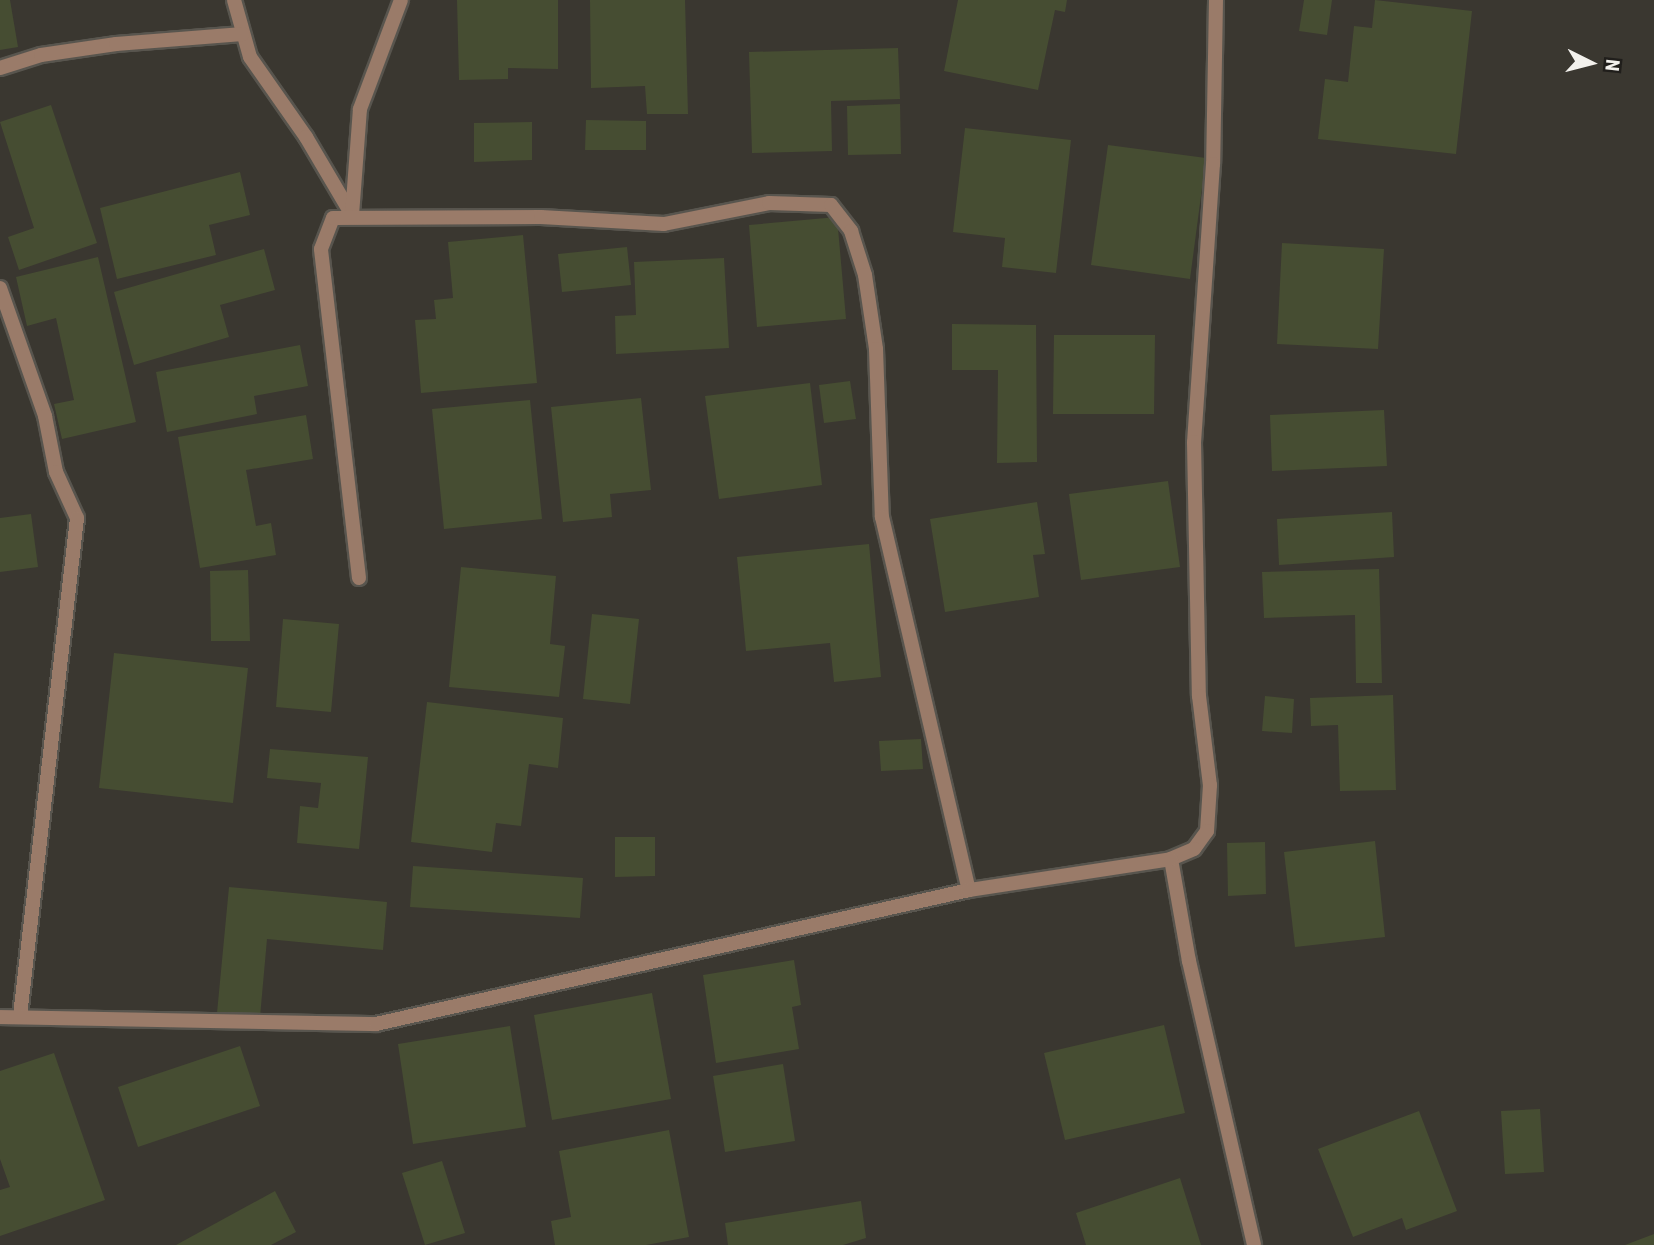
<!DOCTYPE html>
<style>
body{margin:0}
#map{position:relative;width:1654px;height:1245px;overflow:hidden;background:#3a3730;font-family:"Roboto Condensed",sans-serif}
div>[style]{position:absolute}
.building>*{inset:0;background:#464d32}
.roads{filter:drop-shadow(2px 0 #58554e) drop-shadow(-2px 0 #58554e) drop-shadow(0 2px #58554e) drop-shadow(0 -2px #58554e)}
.minor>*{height:14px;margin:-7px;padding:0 7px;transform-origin:7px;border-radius:7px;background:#9a7b69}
span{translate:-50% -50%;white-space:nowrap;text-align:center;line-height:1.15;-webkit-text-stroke:5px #201e1b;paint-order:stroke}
.north{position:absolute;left:1556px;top:28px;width:70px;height:70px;-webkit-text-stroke:5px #201e1b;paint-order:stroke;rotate:96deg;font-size:19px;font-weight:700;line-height:28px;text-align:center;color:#f3f1ed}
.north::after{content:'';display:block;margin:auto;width:24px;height:32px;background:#f3f1ed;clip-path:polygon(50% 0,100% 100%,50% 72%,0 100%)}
</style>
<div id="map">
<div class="building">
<div style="clip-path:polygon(0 0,10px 0,18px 47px,0 50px)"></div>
<div style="clip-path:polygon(457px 0,558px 0,558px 69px,508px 68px,508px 79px,459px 80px)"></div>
<div style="clip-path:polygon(590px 0,685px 0,688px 114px,647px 114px,645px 86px,591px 88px)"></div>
<div style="clip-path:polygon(958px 0,1067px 0,1065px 12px,1055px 10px,1038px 90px,944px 71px)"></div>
<div style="clip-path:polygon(1304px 0,1332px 0,1327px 35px,1299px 31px)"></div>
<div style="clip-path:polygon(1375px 0,1472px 11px,1456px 154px,1318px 139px,1325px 79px,1348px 82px,1354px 26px,1372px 28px)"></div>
<div style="clip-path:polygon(898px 48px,900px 99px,831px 101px,832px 151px,752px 153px,749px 52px)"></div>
<div style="clip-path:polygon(900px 104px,901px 154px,848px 155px,847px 106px)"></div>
<div style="clip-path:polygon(51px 105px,97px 243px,19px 270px,8px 237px,34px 228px,0 122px)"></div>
<div style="clip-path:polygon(586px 120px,646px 121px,646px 150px,585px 150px)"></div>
<div style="clip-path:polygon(532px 122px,532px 160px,474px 162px,474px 123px)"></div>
<div style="clip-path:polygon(965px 128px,1071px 140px,1056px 273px,1002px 267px,1005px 238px,953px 232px)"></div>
<div style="clip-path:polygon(1108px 145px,1206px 158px,1190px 279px,1091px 265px)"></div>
<div style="clip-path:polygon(240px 172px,250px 215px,209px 225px,216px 255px,117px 279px,100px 208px)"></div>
<div style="clip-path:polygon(837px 217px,846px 319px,757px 327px,749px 225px)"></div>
<div style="clip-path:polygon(523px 235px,537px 383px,421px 393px,415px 320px,436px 319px,434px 300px,453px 298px,448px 242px)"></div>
<div style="clip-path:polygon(1282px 243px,1384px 249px,1378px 349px,1277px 344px)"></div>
<div style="clip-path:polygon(627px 247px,631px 285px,562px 292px,558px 254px)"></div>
<div style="clip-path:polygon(264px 249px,275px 290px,220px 305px,229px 337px,134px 365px,114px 292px)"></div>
<div style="clip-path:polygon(98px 257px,136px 422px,62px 439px,54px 404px,74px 400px,56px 318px,27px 326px,16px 277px)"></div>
<div style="clip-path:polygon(724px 258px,729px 348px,616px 354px,615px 316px,636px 315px,634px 262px)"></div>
<div style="clip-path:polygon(952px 324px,1036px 325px,1037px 462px,997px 463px,998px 370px,952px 370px)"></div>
<div style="clip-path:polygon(1054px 335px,1155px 335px,1154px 414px,1053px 414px)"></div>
<div style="clip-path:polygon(300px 345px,308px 386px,254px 396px,257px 414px,167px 432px,156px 372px)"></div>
<div style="clip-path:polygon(850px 381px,856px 419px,824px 423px,819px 385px)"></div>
<div style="clip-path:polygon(810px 383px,822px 485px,719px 499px,705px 396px)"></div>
<div style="clip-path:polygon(641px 398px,651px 490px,610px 494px,612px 517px,563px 522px,551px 407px)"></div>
<div style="clip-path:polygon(530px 400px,542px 519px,444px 529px,432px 409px)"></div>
<div style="clip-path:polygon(1384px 410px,1387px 466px,1272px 471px,1270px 415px)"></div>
<div style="clip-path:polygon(306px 415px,313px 459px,246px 470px,256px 526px,271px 523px,276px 555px,200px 568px,178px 437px)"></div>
<div style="clip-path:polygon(1168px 481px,1180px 567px,1081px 580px,1069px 494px)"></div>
<div style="clip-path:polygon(1037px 502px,1045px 554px,1033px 555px,1039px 597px,945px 612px,930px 519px)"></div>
<div style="clip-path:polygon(1392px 512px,1394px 557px,1279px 565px,1277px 519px)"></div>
<div style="clip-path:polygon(31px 514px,38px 567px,0 572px,0 518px)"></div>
<div style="clip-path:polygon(869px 544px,881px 677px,834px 682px,830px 643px,746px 651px,737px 557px)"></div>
<div style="clip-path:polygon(461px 567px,556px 576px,550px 644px,565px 646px,559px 697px,449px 687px)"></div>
<div style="clip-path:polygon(1379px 569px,1382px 683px,1356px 683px,1355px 615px,1264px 618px,1262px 572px)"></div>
<div style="clip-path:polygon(248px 570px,250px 641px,211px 641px,210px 571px)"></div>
<div style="clip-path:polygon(592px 614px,639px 619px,630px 704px,583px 699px)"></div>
<div style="clip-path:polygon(283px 619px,339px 624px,331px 712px,276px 707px)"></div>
<div style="clip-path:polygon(114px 653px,248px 668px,233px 803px,99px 788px)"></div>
<div style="clip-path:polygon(1393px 695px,1396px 790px,1340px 791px,1338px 725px,1311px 726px,1310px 698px)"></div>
<div style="clip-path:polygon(1265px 696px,1294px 699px,1292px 733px,1262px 731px)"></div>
<div style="clip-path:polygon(427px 702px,563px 718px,558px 768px,529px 764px,521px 826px,496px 823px,492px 852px,411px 842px)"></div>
<div style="clip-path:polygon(921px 739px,923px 769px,881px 771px,879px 741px)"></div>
<div style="clip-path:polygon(270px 749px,368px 757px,359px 849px,297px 843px,300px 806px,318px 808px,321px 783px,267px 778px)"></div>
<div style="clip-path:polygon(615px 837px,655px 837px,655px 876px,615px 877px)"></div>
<div style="clip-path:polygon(1375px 841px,1385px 937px,1295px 947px,1284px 852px)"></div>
<div style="clip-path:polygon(1265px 842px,1266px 894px,1228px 896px,1227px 843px)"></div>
<div style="clip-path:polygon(413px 866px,583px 878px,580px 918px,410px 907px)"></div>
<div style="clip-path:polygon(229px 887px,387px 902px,383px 950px,267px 939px,260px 1017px,217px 1013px)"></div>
<div style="clip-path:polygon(794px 960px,801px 1005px,792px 1007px,799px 1049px,716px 1063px,703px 975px)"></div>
<div style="clip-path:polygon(652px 993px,671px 1099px,552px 1120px,534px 1015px)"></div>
<div style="clip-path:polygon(1164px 1025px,1185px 1113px,1065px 1140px,1044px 1053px)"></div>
<div style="clip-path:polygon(510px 1026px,526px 1127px,413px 1144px,398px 1044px)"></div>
<div style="clip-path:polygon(240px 1046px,260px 1106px,138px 1147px,118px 1087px)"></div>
<div style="clip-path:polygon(54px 1053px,105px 1200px,0 1236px,0 1190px,10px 1187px,0 1159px,0 1071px)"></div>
<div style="clip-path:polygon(783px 1064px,795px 1141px,725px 1152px,713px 1076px)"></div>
<div style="clip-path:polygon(1540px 1109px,1544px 1172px,1505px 1174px,1501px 1111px)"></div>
<div style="clip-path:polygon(1419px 1111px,1457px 1211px,1406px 1230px,1402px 1218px,1353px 1237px,1318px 1149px)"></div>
<div style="clip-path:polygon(669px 1130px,689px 1237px,646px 1245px,555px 1245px,551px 1221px,571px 1217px,559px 1151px)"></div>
<div style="clip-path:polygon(442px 1161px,465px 1233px,425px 1245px,402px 1173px)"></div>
<div style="clip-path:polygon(1180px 1178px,1201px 1245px,1086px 1245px,1076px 1213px)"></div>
<div style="clip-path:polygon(275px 1191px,296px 1232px,271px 1245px,176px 1245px)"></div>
<div style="clip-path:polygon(861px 1201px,866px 1238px,843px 1245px,728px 1245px,725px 1223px)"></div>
<div style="clip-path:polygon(1654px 1234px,1654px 1245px,1625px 1245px)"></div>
</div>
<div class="roads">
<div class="minor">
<div style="left:234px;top:0;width:59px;rotate:74.3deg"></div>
<div style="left:250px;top:57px;width:98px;rotate:55deg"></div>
<div style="left:306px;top:137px;width:91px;rotate:59.5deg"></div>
<div style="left:1216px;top:0;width:164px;rotate:91deg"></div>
<div style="left:1213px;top:164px;width:279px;rotate:93.9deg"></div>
<div style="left:1194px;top:442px;width:254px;rotate:88.9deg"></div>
<div style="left:1199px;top:696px;width:90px;rotate:83deg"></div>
<div style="left:1210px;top:785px;width:46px;rotate:93.7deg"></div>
<div style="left:1207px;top:831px;width:22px;rotate:126deg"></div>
<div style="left:1194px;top:849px;width:25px;rotate:157deg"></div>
<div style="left:1171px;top:859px;width:104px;rotate:80deg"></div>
<div style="left:1189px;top:961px;width:291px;rotate:77.1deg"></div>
<div style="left:0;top:68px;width:43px;rotate:-17.6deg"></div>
<div style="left:41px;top:55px;width:76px;rotate:-8.3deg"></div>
<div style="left:116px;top:44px;width:127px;rotate:-4.5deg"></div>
<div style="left:352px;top:215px;width:106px;rotate:-85.7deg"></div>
<div style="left:360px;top:109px;width:116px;rotate:-69.4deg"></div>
<div style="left:0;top:288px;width:136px;rotate:70.6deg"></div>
<div style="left:45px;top:416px;width:57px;rotate:78.9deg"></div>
<div style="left:56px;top:472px;width:51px;rotate:65.5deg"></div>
<div style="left:77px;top:518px;width:501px;rotate:96.53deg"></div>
<div style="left:359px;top:578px;width:331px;rotate:-96.6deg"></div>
<div style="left:321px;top:249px;width:33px;rotate:-69deg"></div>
<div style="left:333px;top:218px;width:208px;rotate:-0.3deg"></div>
<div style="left:541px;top:217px;width:123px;rotate:3.3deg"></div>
<div style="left:664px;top:224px;width:107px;rotate:-11.3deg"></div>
<div style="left:769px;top:203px;width:62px;rotate:1.8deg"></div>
<div style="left:831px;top:205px;width:33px;rotate:52deg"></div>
<div style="left:851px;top:231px;width:46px;rotate:72.3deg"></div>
<div style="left:865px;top:275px;width:75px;rotate:81.5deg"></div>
<div style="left:876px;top:349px;width:168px;rotate:88deg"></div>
<div style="left:882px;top:517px;width:383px;rotate:76.9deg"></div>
<div style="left:0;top:1017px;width:376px;rotate:1.1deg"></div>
<div style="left:376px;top:1024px;width:608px;rotate:-12.73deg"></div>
<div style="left:969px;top:890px;width:204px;rotate:-8.7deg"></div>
</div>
</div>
<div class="north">N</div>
</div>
